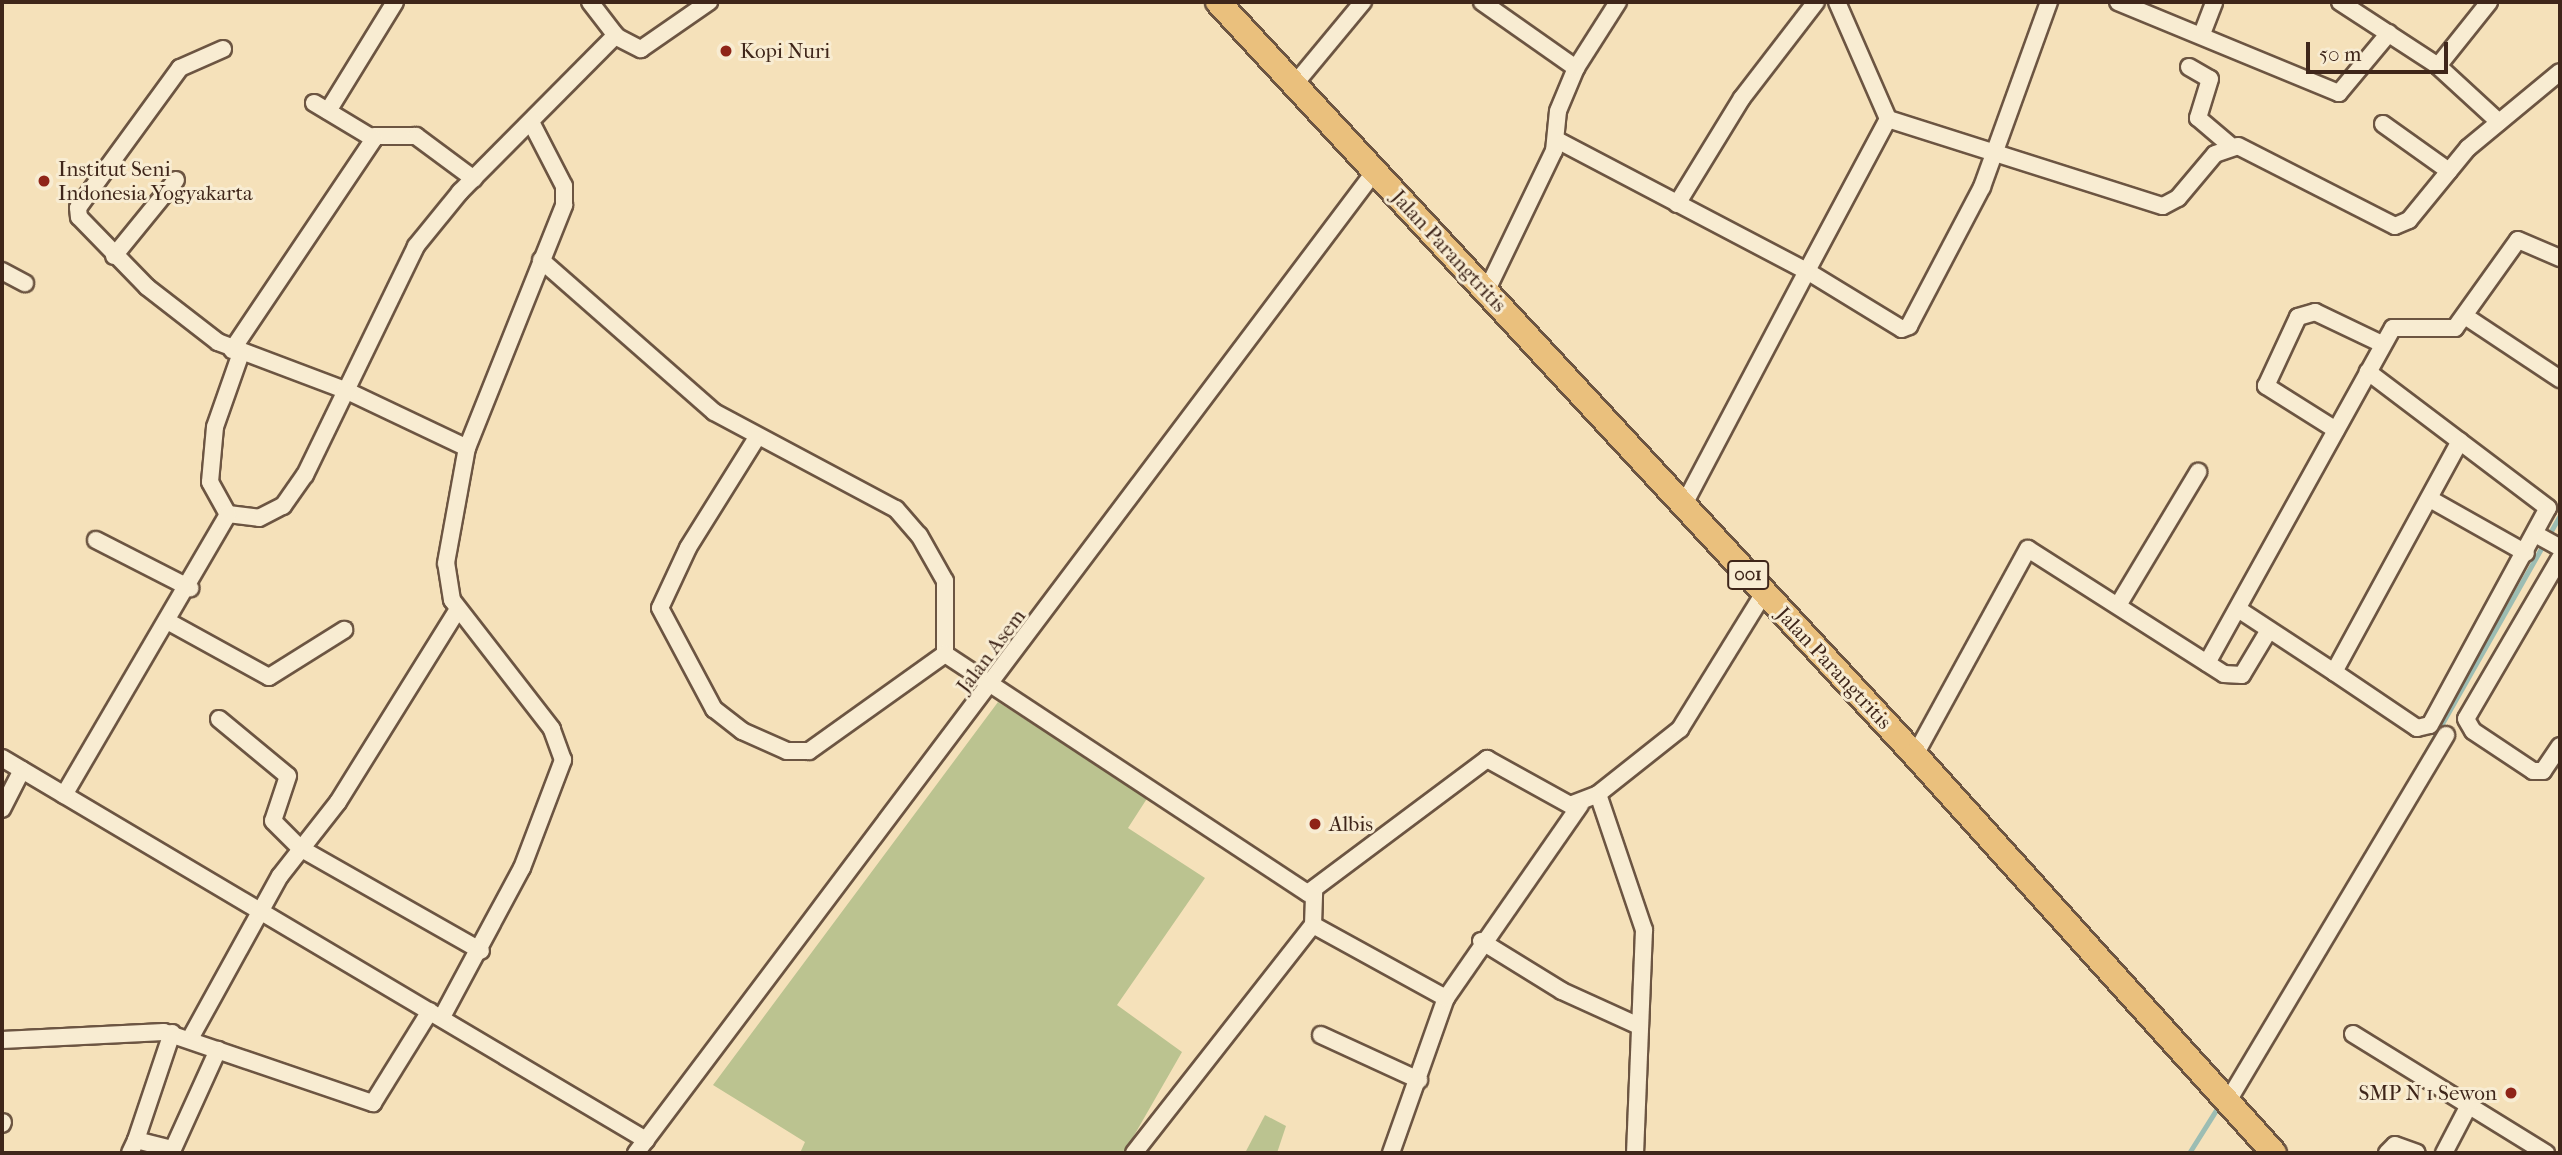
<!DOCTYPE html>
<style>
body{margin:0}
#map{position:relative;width:2562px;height:1155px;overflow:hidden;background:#f5e1ba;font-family:"IM FELL French Canon",serif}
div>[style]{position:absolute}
.green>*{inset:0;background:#bbc390}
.stream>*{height:5px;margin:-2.5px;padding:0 2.5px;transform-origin:2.5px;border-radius:2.5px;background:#9cbdb3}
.roads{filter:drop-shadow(2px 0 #6c5542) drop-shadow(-2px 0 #6c5542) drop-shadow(0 2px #6c5542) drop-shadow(0 -2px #6c5542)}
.street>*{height:16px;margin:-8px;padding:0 8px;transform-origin:8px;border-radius:8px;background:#f8ecd2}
.primary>*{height:24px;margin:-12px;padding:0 12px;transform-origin:12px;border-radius:12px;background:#eac07d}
.dots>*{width:19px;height:19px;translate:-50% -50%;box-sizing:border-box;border:4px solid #f8ecd2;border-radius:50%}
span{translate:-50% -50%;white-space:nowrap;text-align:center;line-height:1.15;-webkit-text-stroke:6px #f8ecd2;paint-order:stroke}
.shield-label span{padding:2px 5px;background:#f8ecd2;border:2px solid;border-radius:5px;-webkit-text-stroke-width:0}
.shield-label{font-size:19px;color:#3f261a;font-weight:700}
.poi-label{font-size:21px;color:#3f261a}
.left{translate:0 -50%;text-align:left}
.right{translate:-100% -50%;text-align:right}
.street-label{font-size:21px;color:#3f261a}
.frame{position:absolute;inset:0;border:4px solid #3f261a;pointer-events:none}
.scale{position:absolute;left:2306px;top:42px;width:142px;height:32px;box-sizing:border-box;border:4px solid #3f261a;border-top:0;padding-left:9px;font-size:21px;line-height:24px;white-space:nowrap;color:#3f261a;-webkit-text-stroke:5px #f8ecd2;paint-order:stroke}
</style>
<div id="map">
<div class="green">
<div style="clip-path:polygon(998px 702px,1148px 797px,1128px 828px,1205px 878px,1117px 1005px,1182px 1052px,1124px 1153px,800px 1153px,805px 1142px,713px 1085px)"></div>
<div style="clip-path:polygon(1265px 1115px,1286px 1126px,1277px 1153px,1245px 1153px)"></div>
</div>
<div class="stream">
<div style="left:2401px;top:796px;width:323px;rotate:-60.5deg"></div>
<div style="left:2189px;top:1153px;width:51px;rotate:-57.9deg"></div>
</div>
<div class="roads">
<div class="street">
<div style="left:590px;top:2px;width:44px;rotate:52.4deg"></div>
<div style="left:617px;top:37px;width:27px;rotate:27deg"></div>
<div style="left:641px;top:49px;width:83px;rotate:-34.7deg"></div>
<div style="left:1482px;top:2px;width:115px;rotate:35.1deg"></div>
<div style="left:1837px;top:2px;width:128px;rotate:66.4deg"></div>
<div style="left:1888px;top:119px;width:172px;rotate:118.1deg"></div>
<div style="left:1807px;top:271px;width:111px;rotate:31.4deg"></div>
<div style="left:1902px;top:329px;width:8px;rotate:-23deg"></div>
<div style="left:1909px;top:326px;width:157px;rotate:-62.3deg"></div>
<div style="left:1982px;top:187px;width:197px;rotate:-70.1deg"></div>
<div style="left:2118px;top:2px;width:239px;rotate:22.4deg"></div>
<div style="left:2339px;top:93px;width:78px;rotate:-50.2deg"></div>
<div style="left:2340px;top:2px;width:117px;rotate:33.1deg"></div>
<div style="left:2438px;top:66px;width:83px;rotate:42.6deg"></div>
<div style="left:2202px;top:34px;width:34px;rotate:-69deg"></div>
<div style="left:223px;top:49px;width:47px;rotate:156.2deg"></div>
<div style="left:180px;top:68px;width:173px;rotate:126.1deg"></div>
<div style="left:78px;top:208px;width:9px;rotate:84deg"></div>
<div style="left:79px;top:217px;width:98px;rotate:45.8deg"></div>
<div style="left:147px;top:287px;width:90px;rotate:37.8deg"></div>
<div style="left:218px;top:342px;width:136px;rotate:20.7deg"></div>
<div style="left:345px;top:390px;width:135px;rotate:25.4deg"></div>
<div style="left:2438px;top:66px;width:82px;rotate:-51.4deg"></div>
<div style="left:2189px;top:67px;width:24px;rotate:30deg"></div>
<div style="left:2210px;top:79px;width:41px;rotate:107.1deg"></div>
<div style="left:2198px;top:118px;width:43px;rotate:40.3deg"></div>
<div style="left:1294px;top:85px;width:108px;rotate:-50.3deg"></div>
<div style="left:328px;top:111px;width:128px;rotate:-58.4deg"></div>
<div style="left:1888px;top:119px;width:288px;rotate:17.6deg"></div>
<div style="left:2163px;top:206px;width:17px;rotate:-28deg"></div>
<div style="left:2178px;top:198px;width:57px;rotate:-49.9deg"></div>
<div style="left:2215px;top:154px;width:24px;rotate:-19deg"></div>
<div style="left:2238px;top:146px;width:176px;rotate:27deg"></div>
<div style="left:2395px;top:226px;width:15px;rotate:-23deg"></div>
<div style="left:2409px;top:220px;width:93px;rotate:-50.7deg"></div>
<div style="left:2468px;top:148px;width:119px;rotate:-39.6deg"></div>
<div style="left:2383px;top:124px;width:81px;rotate:35.5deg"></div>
<div style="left:374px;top:136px;width:42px"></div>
<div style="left:416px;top:136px;width:72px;rotate:36.6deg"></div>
<div style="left:1557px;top:140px;width:282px;rotate:27.7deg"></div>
<div style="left:1807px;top:271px;width:263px;rotate:117.8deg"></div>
<div style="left:1677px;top:204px;width:124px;rotate:-58.5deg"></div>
<div style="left:1742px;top:98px;width:121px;rotate:-52.4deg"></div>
<div style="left:114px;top:256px;width:98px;rotate:-50.8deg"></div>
<div style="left:541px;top:260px;width:230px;rotate:41.3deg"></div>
<div style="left:714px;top:412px;width:206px;rotate:28.1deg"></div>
<div style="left:896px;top:509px;width:35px;rotate:49deg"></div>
<div style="left:919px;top:535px;width:53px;rotate:60.5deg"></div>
<div style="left:945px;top:581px;width:73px;rotate:90deg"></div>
<div style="left:2px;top:271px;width:26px;rotate:28deg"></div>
<div style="left:1486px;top:292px;width:157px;rotate:-64.3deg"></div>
<div style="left:1554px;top:151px;width:40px;rotate:-84.3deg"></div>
<div style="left:1558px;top:111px;width:47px;rotate:-67.3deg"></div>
<div style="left:1576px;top:68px;width:78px;rotate:-57.5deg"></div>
<div style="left:2465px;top:316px;width:114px;rotate:33.6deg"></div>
<div style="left:232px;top:350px;width:254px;rotate:-56.1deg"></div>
<div style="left:374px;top:139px;width:70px;rotate:-149deg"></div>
<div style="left:241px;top:353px;width:78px;rotate:109.4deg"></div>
<div style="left:215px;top:427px;width:55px;rotate:95.2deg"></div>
<div style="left:210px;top:482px;width:37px;rotate:61deg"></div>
<div style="left:228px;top:514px;width:31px;rotate:7deg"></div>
<div style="left:259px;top:518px;width:27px;rotate:-27deg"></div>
<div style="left:283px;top:506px;width:38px;rotate:-55deg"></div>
<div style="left:305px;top:475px;width:254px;rotate:-64.1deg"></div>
<div style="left:416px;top:246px;width:70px;rotate:-50.8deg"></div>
<div style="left:460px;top:192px;width:221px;rotate:-45.2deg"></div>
<div style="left:2336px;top:430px;width:83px;rotate:-147.8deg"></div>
<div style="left:2266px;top:386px;width:76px;rotate:-65.1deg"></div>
<div style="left:2298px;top:317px;width:18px;rotate:-16deg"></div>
<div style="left:2315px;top:312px;width:74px;rotate:25.5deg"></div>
<div style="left:756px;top:439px;width:128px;rotate:122deg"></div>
<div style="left:688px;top:548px;width:66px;rotate:115deg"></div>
<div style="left:660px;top:608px;width:115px;rotate:61.9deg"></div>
<div style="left:714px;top:709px;width:36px;rotate:38deg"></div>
<div style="left:742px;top:731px;width:49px;rotate:24deg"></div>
<div style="left:787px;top:751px;width:22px"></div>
<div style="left:809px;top:751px;width:167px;rotate:-35.5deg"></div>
<div style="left:2430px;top:499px;width:110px;rotate:29.4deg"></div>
<div style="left:2537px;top:535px;width:26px;rotate:29deg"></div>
<div style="left:96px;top:540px;width:106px;rotate:27.1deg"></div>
<div style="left:2560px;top:558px;width:186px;rotate:120.3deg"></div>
<div style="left:2466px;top:719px;width:14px;rotate:60deg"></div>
<div style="left:2473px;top:731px;width:72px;rotate:33.7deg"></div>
<div style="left:2533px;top:771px;width:10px"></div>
<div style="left:2543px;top:771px;width:30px;rotate:-56deg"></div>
<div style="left:2120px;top:602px;width:152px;rotate:-59deg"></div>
<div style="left:2238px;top:609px;width:115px;rotate:33.3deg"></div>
<div style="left:2334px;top:672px;width:263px;rotate:-61.4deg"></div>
<div style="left:169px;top:622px;width:114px;rotate:28.8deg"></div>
<div style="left:269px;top:677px;width:89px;rotate:-32.1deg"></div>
<div style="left:945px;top:654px;width:435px;rotate:33.4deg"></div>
<div style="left:1308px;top:893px;width:224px;rotate:-36.8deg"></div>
<div style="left:1487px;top:759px;width:95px;rotate:29deg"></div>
<div style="left:1570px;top:805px;width:30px;rotate:-21deg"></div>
<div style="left:1598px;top:794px;width:105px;rotate:-38.4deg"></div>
<div style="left:1680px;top:729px;width:160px;rotate:-58.3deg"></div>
<div style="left:2207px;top:663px;width:383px;rotate:-61deg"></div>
<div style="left:2393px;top:328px;width:62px"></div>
<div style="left:2455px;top:328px;width:108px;rotate:-54.4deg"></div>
<div style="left:2518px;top:240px;width:46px;rotate:23.2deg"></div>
<div style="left:2334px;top:672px;width:100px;rotate:34deg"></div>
<div style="left:2417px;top:728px;width:13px;rotate:-13deg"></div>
<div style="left:2430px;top:725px;width:247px;rotate:-61.5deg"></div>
<div style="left:2548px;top:508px;width:226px;rotate:-142.9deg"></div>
<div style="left:219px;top:719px;width:89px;rotate:39.6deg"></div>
<div style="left:288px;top:776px;width:47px;rotate:108.4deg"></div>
<div style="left:273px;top:821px;width:38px;rotate:45deg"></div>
<div style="left:300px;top:848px;width:208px;rotate:29.6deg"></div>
<div style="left:1915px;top:755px;width:235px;rotate:-61.3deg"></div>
<div style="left:2028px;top:549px;width:232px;rotate:32.5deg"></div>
<div style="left:2224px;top:674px;width:18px;rotate:3deg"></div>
<div style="left:2242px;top:675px;width:52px;rotate:-59deg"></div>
<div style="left:2px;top:758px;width:749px;rotate:30.68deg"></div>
<div style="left:1598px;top:794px;width:144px;rotate:71.3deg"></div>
<div style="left:1644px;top:930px;width:223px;rotate:92.3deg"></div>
<div style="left:64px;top:795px;width:325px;rotate:-59.7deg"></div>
<div style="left:2px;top:809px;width:44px;rotate:-62.9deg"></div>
<div style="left:1313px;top:925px;width:152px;rotate:28.8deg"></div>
<div style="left:1481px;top:941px;width:95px;rotate:31.7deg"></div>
<div style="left:1562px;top:991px;width:85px;rotate:24.4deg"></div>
<div style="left:442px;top:1017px;width:169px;rotate:-61.8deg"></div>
<div style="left:522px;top:868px;width:116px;rotate:-69.2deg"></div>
<div style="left:563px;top:760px;width:33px;rotate:-110deg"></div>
<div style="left:552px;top:729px;width:163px;rotate:-127.8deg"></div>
<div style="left:452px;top:600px;width:37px;rotate:-99deg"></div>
<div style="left:446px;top:563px;width:117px;rotate:-79.7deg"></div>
<div style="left:467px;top:448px;width:262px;rotate:-68.2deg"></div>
<div style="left:564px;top:205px;width:19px;rotate:-90deg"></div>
<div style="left:564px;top:186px;width:72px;rotate:-117.3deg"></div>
<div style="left:2353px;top:1034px;width:227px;rotate:31.7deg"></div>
<div style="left:1321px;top:1035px;width:108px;rotate:24.7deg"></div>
<div style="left:191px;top:1037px;width:184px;rotate:-61.1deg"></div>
<div style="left:280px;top:876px;width:94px;rotate:-51.9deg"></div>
<div style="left:338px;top:802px;width:227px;rotate:-58.1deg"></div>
<div style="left:2px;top:1040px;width:162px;rotate:-2.8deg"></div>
<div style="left:164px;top:1032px;width:221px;rotate:18.8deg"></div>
<div style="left:373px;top:1103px;width:108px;rotate:-58.2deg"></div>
<div style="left:2228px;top:1101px;width:426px;rotate:-59.2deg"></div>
<div style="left:2px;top:1124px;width:2px;rotate:-63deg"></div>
<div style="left:136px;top:1140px;width:113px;rotate:-71.4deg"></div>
<div style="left:130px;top:1153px;width:14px;rotate:-65deg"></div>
<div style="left:136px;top:1140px;width:38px;rotate:14deg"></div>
<div style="left:173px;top:1149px;width:109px;rotate:-65.6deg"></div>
<div style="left:636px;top:1153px;width:1229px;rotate:-53.04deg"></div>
<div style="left:1134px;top:1153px;width:290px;rotate:-51.9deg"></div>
<div style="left:1313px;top:925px;width:34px;rotate:-88deg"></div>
<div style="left:1391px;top:1153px;width:164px;rotate:-70.5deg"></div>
<div style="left:1446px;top:998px;width:235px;rotate:-55.2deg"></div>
<div style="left:2387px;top:1153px;width:11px;rotate:-45deg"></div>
<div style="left:2395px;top:1145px;width:23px;rotate:20deg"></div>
<div style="left:2444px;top:1153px;width:52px;rotate:-62.4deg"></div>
</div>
<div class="primary">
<div style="left:1218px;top:2px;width:1026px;rotate:47.21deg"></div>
<div style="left:1915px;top:755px;width:536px;rotate:47.95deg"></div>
</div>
</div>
<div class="dots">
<div style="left:726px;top:51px;background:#8f2418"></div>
<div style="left:44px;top:181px;background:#8f2418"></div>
<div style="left:1315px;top:824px;background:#8f2418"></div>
<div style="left:2511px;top:1093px;background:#8f2418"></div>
</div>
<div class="shield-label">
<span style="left:1748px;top:575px">001</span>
</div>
<div class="poi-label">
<span class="left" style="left:740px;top:51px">Kopi Nuri</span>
<span class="left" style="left:58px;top:181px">Institut Seni<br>Indonesia Yogyakarta</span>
<span class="left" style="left:1329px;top:824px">Albis</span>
<span class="right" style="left:2497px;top:1093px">SMP N 1 Sewon</span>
</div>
<div class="street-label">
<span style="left:1449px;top:251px;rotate:47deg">Jalan Parangtritis</span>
<span style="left:991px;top:651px;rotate:-53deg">Jalan Asem</span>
<span style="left:1834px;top:668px;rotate:47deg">Jalan Parangtritis</span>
</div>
<div class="frame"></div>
<div class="scale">50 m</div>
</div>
